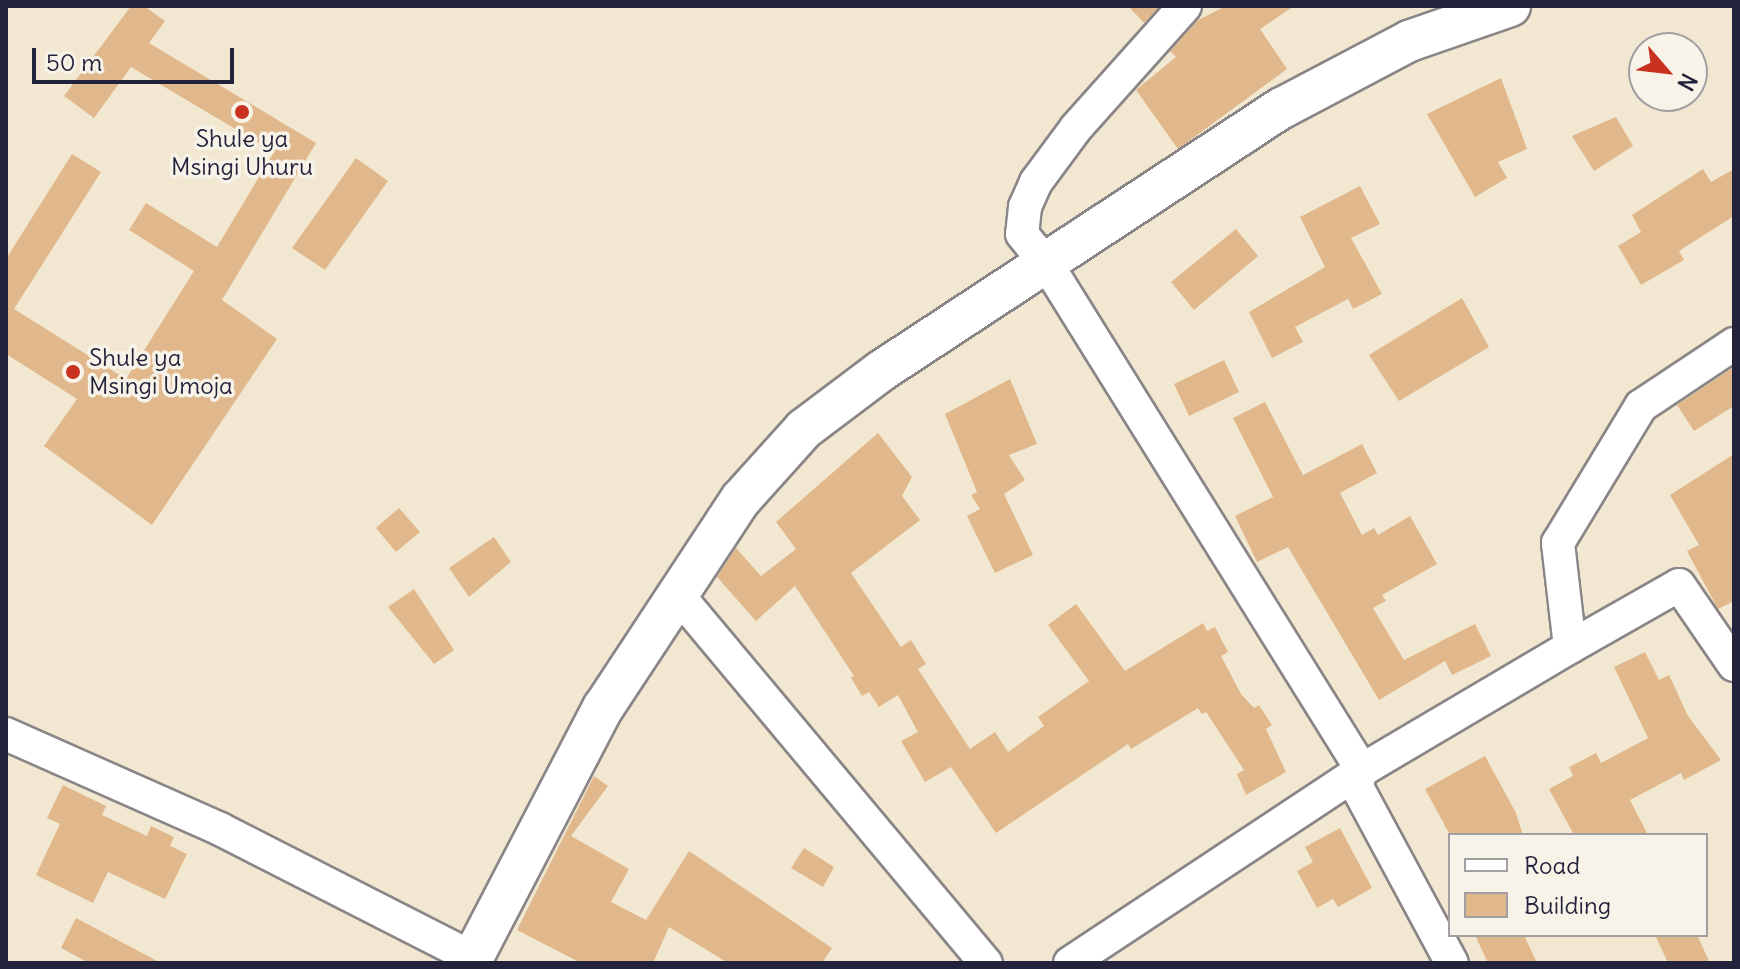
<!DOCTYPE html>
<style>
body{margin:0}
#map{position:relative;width:1740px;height:969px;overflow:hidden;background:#f2e8d1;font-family:Delius,sans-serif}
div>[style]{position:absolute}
.building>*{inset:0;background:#e1b88c}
.roads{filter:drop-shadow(2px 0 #8a8586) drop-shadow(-2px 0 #8a8586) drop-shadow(0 2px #8a8586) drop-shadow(0 -2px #8a8586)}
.minor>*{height:32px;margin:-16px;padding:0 16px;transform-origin:16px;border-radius:16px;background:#fff}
.tertiary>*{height:40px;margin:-20px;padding:0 20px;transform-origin:20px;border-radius:20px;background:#fff}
.dots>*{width:22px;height:22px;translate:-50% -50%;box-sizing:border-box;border:4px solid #f7f3e8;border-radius:50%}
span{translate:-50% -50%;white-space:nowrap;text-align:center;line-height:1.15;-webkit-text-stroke:7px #f7f3e8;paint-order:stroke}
.poi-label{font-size:24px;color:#22223b}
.left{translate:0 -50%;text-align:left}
.frame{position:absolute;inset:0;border:8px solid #22223b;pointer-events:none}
.legend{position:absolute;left:1448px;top:833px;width:260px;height:104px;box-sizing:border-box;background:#f7f3e8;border:2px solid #a29fa3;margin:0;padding:10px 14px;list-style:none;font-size:24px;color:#22223b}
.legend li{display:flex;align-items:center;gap:16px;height:40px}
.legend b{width:40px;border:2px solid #a29fa3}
.north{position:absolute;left:1628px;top:32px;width:80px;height:80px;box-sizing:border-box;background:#f7f3e8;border:2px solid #a29fa3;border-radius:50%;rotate:118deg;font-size:22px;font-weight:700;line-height:32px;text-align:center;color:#22223b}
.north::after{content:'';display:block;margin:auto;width:28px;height:36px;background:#c8321e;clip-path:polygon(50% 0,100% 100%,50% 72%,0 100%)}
.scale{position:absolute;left:32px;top:48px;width:202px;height:36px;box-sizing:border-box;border:4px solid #22223b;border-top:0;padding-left:10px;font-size:24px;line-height:28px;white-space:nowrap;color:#22223b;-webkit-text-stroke:6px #f7f3e8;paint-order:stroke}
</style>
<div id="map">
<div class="building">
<div style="clip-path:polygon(131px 6px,144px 6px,165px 21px,149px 43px,316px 143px,222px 300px,277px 339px,152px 525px,44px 446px,77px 399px,6px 354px,6px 259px,72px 154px,101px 172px,14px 309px,126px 379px,194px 271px,129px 230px,146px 203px,217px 247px,274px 152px,131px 67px,94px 118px,64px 96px)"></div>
<div style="clip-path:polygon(1128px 6px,1160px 6px,1144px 23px)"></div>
<div style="clip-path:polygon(1226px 6px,1294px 6px,1260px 29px,1287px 69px,1178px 149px,1136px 90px,1176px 57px,1170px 51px,1198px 20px)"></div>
<div style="clip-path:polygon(1501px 78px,1527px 149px,1498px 162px,1507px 178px,1475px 197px,1427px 114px)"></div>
<div style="clip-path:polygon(1616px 117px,1633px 146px,1594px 171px,1572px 136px)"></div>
<div style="clip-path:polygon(356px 158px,388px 181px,325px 270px,292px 248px)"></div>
<div style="clip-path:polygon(1703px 169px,1711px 182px,1734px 169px,1734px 216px,1679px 251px,1684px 260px,1641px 285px,1618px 246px,1641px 232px,1632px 215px)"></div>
<div style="clip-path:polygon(1360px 186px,1380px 224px,1351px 238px,1382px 294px,1353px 309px,1348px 299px,1295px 327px,1303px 342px,1272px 358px,1249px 312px,1325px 267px,1300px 217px)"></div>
<div style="clip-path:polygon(1236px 229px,1258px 256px,1194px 310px,1171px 282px)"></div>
<div style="clip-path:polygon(1462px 298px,1489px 347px,1399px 401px,1369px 355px)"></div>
<div style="clip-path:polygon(1224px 360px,1239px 392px,1189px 416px,1174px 384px)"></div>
<div style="clip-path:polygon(1734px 367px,1734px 406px,1694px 431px,1677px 405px)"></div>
<div style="clip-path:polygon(1010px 379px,1037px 444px,1009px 455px,1025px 480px,1004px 494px,1033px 555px,995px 573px,967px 516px,980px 509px,971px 495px,977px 492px,945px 414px)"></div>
<div style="clip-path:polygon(1265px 402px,1303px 475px,1362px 444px,1377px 473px,1340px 493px,1362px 535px,1374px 528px,1378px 535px,1410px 516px,1437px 564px,1382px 595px,1386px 601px,1373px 608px,1404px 660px,1475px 624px,1491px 656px,1452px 675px,1445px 661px,1379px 700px,1288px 547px,1257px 562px,1235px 516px,1273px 497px,1233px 418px)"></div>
<div style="clip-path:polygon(878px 433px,912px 477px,902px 496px,920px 520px,851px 573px,901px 647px,911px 640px,926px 664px,918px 669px,970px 749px,995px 732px,1008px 752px,1044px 726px,1038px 717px,1089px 681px,1048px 625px,1076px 604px,1125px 671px,1203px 623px,1207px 631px,1215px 627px,1228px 652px,1221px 656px,1241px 694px,1254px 708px,1259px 705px,1272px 725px,1266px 729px,1286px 772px,1246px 795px,1237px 774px,1244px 770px,1206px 712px,1202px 714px,1198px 708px,1131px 749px,1128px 744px,996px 833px,951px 767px,925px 782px,901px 741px,918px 732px,898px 695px,879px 707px,869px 692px,862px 696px,851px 678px,854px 676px,795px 586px,756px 621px,717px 577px,736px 548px,761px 576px,796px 549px,776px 522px)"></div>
<div style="clip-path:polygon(1734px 454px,1734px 601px,1718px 609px,1687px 551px,1699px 545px,1670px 495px)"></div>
<div style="clip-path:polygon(399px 508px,420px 532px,396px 552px,376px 528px)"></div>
<div style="clip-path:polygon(494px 537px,511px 562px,469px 597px,449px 568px)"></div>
<div style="clip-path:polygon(414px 589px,454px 650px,434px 664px,388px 607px)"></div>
<div style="clip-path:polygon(1645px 652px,1659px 680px,1669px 675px,1688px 716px,1721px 760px,1684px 780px,1681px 773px,1630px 800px,1648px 835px,1574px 835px,1549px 789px,1573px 776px,1569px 767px,1596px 753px,1601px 763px,1648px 738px,1614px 667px)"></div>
<div style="clip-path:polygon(1485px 756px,1516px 813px,1523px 835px,1450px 835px,1425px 789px)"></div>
<div style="clip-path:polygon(594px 776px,608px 786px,571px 836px,629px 869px,611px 902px,646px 920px,689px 851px,832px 948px,822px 963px,728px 963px,669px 927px,653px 963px,581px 963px,517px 930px)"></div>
<div style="clip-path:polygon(63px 785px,106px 806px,102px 815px,147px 836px,151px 826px,174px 837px,170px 846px,187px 854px,165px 899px,108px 872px,93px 903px,36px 875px,60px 824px,47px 818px)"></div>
<div style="clip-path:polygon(1340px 828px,1372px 888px,1338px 907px,1333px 899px,1317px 908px,1297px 871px,1313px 862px,1305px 847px)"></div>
<div style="clip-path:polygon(804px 848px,834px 867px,823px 887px,791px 868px)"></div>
<div style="clip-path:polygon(76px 918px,161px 963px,89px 963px,61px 948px)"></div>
<div style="clip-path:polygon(1475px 935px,1524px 935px,1537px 963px,1488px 963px)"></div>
<div style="clip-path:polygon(1655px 935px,1697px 935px,1710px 963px,1668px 963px)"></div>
</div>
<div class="roads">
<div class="minor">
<div style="left:1185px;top:6px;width:164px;rotate:131.8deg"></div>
<div style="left:1076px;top:128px;width:67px;rotate:126.5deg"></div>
<div style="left:1036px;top:182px;width:27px;rotate:114deg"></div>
<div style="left:1025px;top:207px;width:27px;rotate:96deg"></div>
<div style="left:1022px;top:234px;width:41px;rotate:50.9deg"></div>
<div style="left:1048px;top:266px;width:594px;rotate:58.08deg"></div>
<div style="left:1362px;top:770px;width:16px;rotate:112deg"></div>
<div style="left:1356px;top:785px;width:202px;rotate:61.7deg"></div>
<div style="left:678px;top:595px;width:480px;rotate:50.1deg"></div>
<div style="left:1570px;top:647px;width:125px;rotate:-29.6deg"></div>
<div style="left:1679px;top:585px;width:97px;rotate:55.5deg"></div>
<div style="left:6px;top:734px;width:234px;rotate:23.9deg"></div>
<div style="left:220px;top:829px;width:284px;rotate:27deg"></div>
<div style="left:1070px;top:963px;width:350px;rotate:-33.5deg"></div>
<div style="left:1362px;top:770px;width:242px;rotate:-30.6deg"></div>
<div style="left:1570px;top:647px;width:105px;rotate:-96.6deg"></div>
<div style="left:1558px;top:543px;width:160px;rotate:-58.8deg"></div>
<div style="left:1641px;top:406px;width:112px;rotate:-33.7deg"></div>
</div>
<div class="tertiary">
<div style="left:470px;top:963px;width:288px;rotate:-62.5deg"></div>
<div style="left:603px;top:708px;width:250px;rotate:-56.6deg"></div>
<div style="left:741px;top:499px;width:94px;rotate:-48deg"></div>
<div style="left:804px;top:429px;width:96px;rotate:-37deg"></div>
<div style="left:881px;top:371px;width:480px;rotate:-33.3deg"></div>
<div style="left:1282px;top:108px;width:144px;rotate:-27.8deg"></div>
<div style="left:1409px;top:41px;width:107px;rotate:-19.1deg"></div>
</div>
</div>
<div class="dots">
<div style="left:242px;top:112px;background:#c8321e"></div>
<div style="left:73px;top:372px;background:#c8321e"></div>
</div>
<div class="poi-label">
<span style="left:242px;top:153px">Shule ya<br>Msingi Uhuru</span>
<span class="left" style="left:89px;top:372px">Shule ya<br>Msingi Umoja</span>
</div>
<div class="frame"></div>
<ul class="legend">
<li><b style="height:10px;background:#fff"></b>Road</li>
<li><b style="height:22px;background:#e1b88c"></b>Building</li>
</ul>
<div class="north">N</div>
<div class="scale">50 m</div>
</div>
